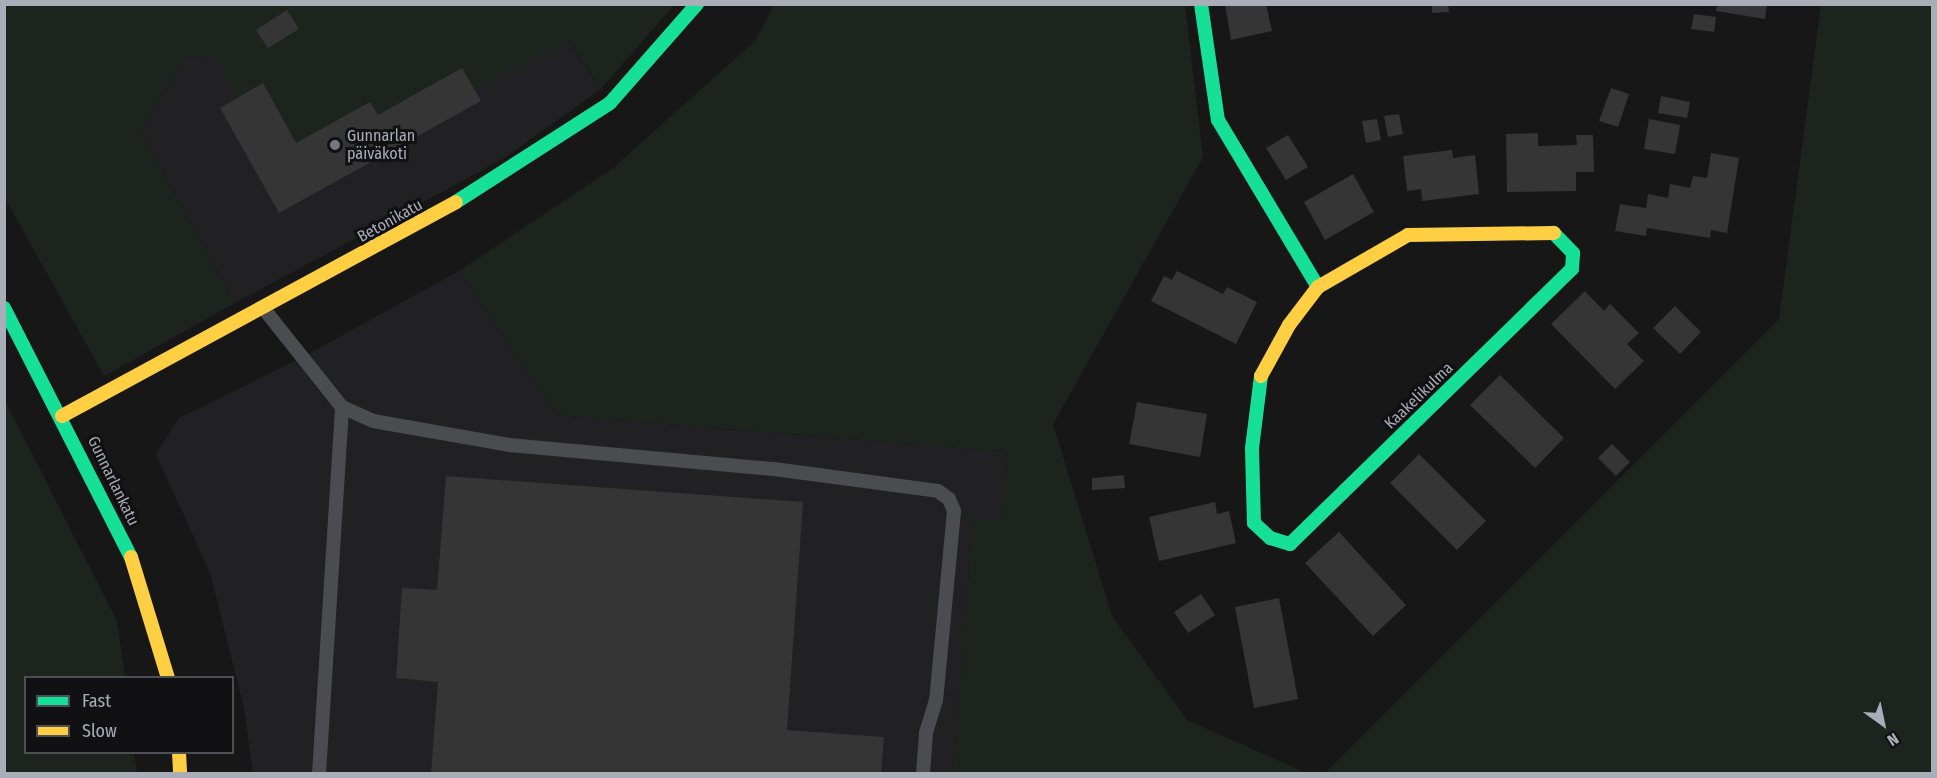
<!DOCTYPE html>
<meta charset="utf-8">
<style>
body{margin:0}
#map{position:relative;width:1937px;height:778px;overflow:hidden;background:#171717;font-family:"Fira Sans Condensed",sans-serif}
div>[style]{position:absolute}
.built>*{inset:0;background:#212123}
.green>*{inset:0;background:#1d241e}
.building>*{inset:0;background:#353536}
.lane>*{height:14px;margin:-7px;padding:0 7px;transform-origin:7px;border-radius:7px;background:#4b4c50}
.fast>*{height:14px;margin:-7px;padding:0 7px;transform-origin:7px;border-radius:7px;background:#16e098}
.slow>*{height:14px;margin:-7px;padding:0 7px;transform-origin:7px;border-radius:7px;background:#ffcf43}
.dots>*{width:16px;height:16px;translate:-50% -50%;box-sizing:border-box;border:3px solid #111113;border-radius:50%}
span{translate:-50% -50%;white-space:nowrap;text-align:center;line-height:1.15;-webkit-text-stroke:6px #111113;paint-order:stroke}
.poi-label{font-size:16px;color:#a8adb8}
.left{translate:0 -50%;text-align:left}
.street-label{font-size:16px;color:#a8adb8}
.frame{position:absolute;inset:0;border:6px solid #a8adb8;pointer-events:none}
.legend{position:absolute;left:24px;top:676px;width:210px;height:78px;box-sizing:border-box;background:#111113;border:2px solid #4d4f55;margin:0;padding:8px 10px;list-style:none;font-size:18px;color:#a8adb8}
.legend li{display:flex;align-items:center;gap:12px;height:30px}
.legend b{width:30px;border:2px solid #4d4f55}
.north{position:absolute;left:1853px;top:694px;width:60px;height:60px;-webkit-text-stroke:4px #111113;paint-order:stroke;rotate:147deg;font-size:16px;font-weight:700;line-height:24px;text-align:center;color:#a8adb8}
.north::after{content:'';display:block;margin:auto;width:21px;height:27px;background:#a8adb8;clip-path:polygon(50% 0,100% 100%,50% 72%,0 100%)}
</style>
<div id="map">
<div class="built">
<div style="clip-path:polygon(549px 12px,601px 89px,503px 159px,235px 303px,140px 131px,186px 57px,216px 59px)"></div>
<div style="clip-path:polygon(459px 271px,557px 415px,1007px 452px,1000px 521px,973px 519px,953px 773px,253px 773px,244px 708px,210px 573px,156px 454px,179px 418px,301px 358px)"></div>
</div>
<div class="green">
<div style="clip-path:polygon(4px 5px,674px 5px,601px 89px,569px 41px,474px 89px,462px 68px,378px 115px,370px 102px,296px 143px,263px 84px,238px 97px,216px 59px,186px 57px,140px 131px,235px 303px,104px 376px,5px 198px)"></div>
<div style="clip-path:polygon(774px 5px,1185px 5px,1203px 157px,1053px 424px,1112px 616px,1187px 720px,1306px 773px,953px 773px,973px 518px,1000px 520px,1007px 452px,557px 415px,459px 271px,612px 169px,755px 41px)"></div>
<div style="clip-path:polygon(1821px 5px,1932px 5px,1932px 773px,1325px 773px,1779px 319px)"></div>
<div style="clip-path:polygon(4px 399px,117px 621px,125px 677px,26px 678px,26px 752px,134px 753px,137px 773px,5px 773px)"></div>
</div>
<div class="building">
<div style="clip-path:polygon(1225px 4px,1266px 4px,1272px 31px,1231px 40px)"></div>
<div style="clip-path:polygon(1432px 4px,1448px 4px,1449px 12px,1432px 13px)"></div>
<div style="clip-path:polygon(1717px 4px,1767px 4px,1765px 19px,1716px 11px)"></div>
<div style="clip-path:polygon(287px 10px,299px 29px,268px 48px,256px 30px)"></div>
<div style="clip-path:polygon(1694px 14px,1716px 17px,1714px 32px,1691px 29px)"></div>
<div style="clip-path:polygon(462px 68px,481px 101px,279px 213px,220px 108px,263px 83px,296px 143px,370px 102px,378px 115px)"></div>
<div style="clip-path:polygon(1611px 88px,1629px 94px,1618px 127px,1599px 121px)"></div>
<div style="clip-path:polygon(1661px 96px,1690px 102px,1687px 118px,1658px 113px)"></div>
<div style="clip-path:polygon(1399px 114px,1403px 134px,1388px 137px,1384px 116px)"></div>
<div style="clip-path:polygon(1377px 119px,1381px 140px,1366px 143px,1362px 121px)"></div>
<div style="clip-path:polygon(1649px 119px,1680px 125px,1675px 154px,1644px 149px)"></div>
<div style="clip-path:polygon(1538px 133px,1538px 146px,1577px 145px,1576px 135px,1593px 135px,1594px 172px,1576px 172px,1576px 191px,1507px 192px,1506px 134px)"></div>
<div style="clip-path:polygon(1288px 135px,1308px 167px,1286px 180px,1266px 148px)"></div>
<div style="clip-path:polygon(1452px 150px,1453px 158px,1475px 155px,1479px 194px,1422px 201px,1421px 189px,1407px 191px,1403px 156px)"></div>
<div style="clip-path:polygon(1711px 153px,1739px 158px,1727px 233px,1711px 230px,1710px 238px,1647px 228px,1646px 236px,1615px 231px,1620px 204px,1646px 208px,1648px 194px,1668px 198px,1670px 184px,1690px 188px,1693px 176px,1707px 178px)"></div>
<div style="clip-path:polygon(1353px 174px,1374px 212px,1325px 240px,1304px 202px)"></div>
<div style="clip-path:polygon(1177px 271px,1223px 294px,1227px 287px,1257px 302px,1236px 344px,1151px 301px,1164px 276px,1172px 280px)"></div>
<div style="clip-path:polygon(1585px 291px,1604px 311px,1610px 304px,1639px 333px,1627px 344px,1644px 361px,1615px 389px,1551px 324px)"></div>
<div style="clip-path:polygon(1675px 306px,1701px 332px,1680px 354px,1653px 328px)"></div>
<div style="clip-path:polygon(1500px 375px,1564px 438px,1535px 468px,1470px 405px)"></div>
<div style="clip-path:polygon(1137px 402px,1207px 414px,1200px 457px,1129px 444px)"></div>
<div style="clip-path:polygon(1612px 444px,1630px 462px,1616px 476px,1598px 458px)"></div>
<div style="clip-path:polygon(1419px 454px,1486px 521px,1457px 550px,1390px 483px)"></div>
<div style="clip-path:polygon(1124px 475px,1125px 488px,1092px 490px,1092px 478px)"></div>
<div style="clip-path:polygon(446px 476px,803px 502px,787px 730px,884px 737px,881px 774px,431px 774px,438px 682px,396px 678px,402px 588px,437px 590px)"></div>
<div style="clip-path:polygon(1215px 502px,1217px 514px,1229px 511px,1236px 543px,1159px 561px,1149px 517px)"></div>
<div style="clip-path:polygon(1339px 532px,1406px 605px,1373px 636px,1305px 563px)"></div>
<div style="clip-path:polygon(1201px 594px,1215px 615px,1188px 633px,1174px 612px)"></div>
<div style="clip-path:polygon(1279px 598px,1298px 699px,1254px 708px,1235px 607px)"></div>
</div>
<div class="lane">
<div style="left:264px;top:309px;width:125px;rotate:51.5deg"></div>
<div style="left:342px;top:407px;width:34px;rotate:24deg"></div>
<div style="left:373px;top:421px;width:138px;rotate:10deg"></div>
<div style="left:509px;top:445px;width:266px;rotate:5.2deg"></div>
<div style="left:774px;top:469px;width:165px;rotate:7.6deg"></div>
<div style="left:938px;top:491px;width:14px;rotate:36deg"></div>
<div style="left:949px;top:499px;width:13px;rotate:67deg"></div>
<div style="left:954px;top:511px;width:190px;rotate:95.4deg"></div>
<div style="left:936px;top:700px;width:34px;rotate:107deg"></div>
<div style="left:926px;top:733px;width:41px;rotate:94.2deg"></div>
<div style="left:319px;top:774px;width:368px;rotate:-86.4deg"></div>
</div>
<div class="fast">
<div style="left:1201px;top:4px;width:117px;rotate:81.7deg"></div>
<div style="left:1218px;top:120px;width:195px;rotate:59.1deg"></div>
<div style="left:456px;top:202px;width:183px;rotate:-32.7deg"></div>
<div style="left:610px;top:103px;width:132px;rotate:-48.7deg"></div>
<div style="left:4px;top:308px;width:280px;rotate:63deg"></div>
<div style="left:1261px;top:376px;width:73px;rotate:97.1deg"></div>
<div style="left:1252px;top:448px;width:75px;rotate:88.5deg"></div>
<div style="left:1254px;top:523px;width:22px;rotate:43deg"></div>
<div style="left:1270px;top:538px;width:21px;rotate:17deg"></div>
<div style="left:1290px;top:544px;width:394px;rotate:-44.3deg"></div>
<div style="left:1572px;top:269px;width:16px;rotate:-86deg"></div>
<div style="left:1573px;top:253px;width:28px;rotate:-134deg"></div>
</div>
<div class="slow">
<div style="left:1261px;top:376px;width:58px;rotate:-61.2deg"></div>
<div style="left:1289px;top:325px;width:48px;rotate:-52.7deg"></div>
<div style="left:1318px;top:287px;width:104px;rotate:-30deg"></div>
<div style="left:1408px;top:235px;width:146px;rotate:-0.8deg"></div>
<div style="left:62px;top:416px;width:448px;rotate:-28.5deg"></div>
<div style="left:131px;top:557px;width:127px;rotate:73deg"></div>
<div style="left:179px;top:752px;width:22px;rotate:87deg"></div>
</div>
<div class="dots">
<div style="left:335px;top:145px;background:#757880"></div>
</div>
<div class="poi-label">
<span class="left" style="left:347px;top:145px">Gunnarlan<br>päiväkoti</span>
</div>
<div class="street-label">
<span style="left:390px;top:221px;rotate:-29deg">Betonikatu</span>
<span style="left:1419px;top:396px;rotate:-44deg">Kaakelikulma</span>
<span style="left:113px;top:481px;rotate:64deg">Gunnarlankatu</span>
</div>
<div class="frame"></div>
<ul class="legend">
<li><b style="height:8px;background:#16e098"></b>Fast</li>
<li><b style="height:8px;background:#ffcf43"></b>Slow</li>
</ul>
<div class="north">N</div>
</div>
